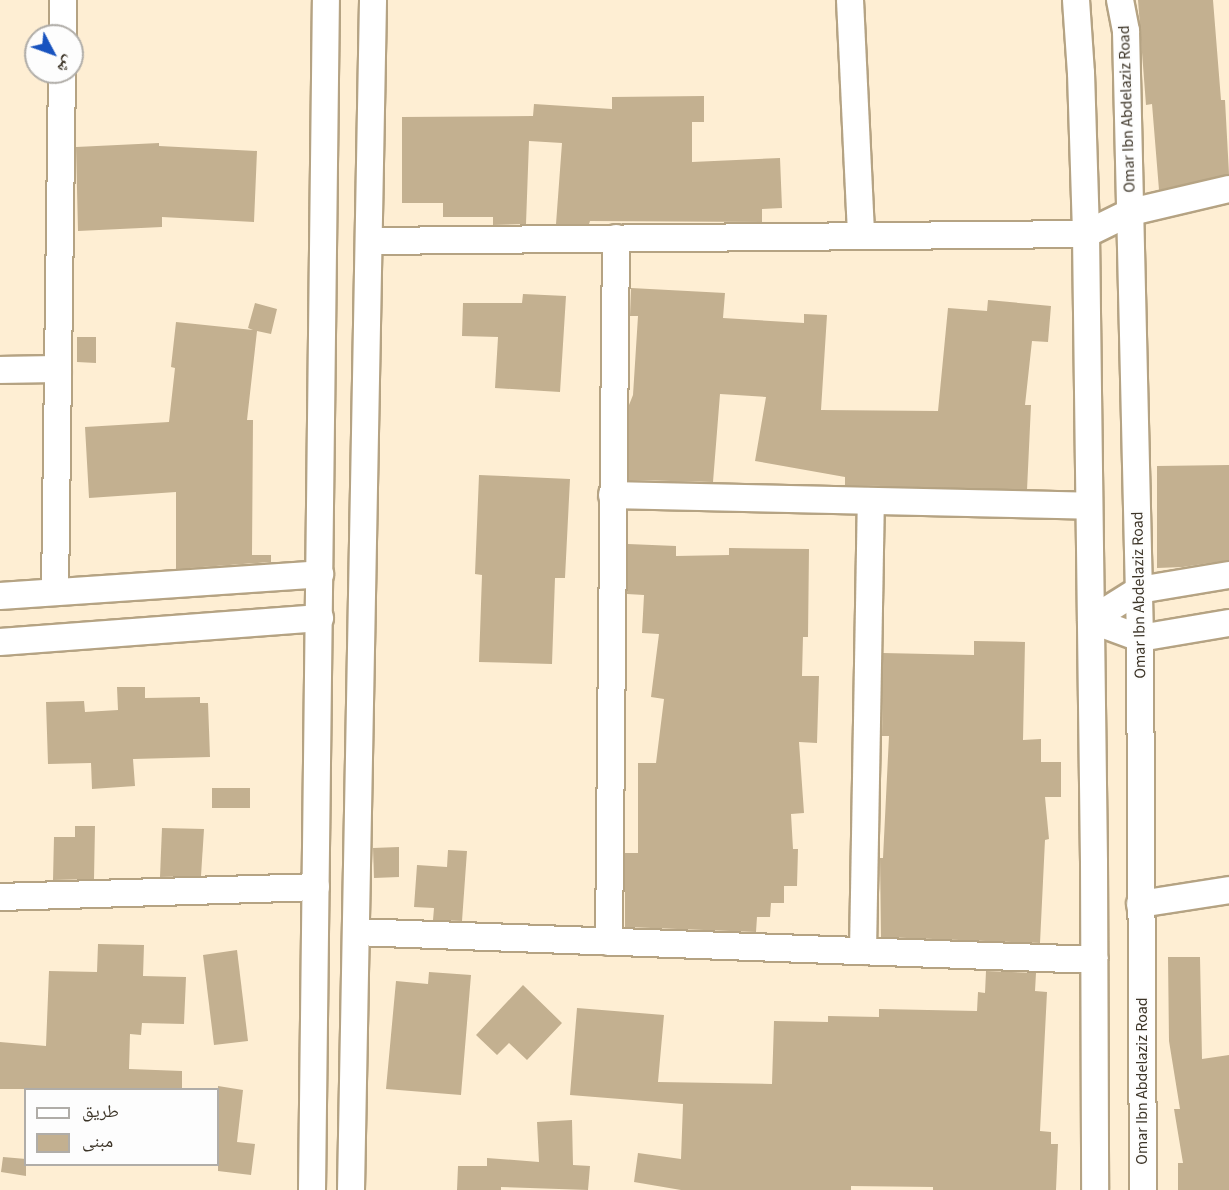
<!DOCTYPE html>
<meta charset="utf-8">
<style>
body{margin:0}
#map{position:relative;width:1229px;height:1190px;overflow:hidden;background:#feeed3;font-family:"Source Sans 3","Noto Naskh Arabic",sans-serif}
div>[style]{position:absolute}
.building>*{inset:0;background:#c3b090}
.roads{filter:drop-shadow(2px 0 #b5a383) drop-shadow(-2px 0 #b5a383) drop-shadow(0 2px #b5a383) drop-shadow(0 -2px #b5a383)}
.minor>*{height:26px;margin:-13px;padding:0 13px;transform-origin:13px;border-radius:13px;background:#fff}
span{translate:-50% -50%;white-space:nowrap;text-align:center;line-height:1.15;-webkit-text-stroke:4.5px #fdfdfd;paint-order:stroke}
.street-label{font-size:16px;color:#3d3528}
.legend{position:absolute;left:24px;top:1088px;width:195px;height:78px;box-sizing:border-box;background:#fdfdfd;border:2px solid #b0ada8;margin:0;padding:8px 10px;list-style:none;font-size:18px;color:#3d3528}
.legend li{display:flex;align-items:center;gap:12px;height:30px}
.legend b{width:30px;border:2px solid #b0ada8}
.north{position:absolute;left:24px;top:24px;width:60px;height:60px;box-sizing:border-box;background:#fdfdfd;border:2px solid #b0ada8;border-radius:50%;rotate:131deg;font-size:16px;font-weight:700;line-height:24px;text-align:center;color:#3d3528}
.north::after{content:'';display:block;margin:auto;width:21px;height:27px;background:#1853bf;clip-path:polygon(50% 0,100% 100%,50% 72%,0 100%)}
</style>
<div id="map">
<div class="building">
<div style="clip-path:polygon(1138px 0,1213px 0,1221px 100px,1225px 100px,1229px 174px,1159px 190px,1152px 104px,1146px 105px)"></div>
<div style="clip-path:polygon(704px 96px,704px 122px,692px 122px,692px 162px,780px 158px,782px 208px,762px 209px,762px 222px,590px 221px,589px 224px,556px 224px,562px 143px,529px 141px,526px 224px,493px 225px,493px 217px,443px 217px,443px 203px,402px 203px,402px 117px,533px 116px,534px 104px,612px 109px,612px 97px)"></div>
<div style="clip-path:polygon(159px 143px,159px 146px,257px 151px,254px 222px,162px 217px,162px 227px,78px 231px,76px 147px)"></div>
<div style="clip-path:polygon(631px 288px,725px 293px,723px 318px,804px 323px,804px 314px,827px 315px,821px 410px,938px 411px,948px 308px,987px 311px,988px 300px,1051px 306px,1048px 342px,1032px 341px,1025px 405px,1031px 405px,1027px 490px,845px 485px,845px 477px,755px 461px,766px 397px,720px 394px,713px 482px,629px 480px,629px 405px,633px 395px,638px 316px,630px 316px)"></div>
<div style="clip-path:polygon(523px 294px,566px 296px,560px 392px,495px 388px,498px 337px,462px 336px,463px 303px,522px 303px)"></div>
<div style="clip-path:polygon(255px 303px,277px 309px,271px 334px,257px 331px,247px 420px,253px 420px,252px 555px,271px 555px,271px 562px,176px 569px,176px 492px,89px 498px,85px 427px,169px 422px,175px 368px,171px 367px,176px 322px,253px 330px,248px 328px)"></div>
<div style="clip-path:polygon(77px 337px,96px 337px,96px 363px,77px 362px)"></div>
<div style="clip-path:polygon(1229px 465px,1229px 560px,1183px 567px,1157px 568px,1157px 466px)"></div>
<div style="clip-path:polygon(479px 475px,570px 479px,565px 578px,555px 578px,552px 664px,479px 662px,482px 575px,475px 574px)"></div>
<div style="clip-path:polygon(628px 544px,676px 546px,676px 556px,729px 555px,729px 548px,809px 549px,808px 637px,803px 637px,802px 676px,819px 676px,817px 743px,799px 742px,804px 813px,791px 814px,793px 849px,798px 849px,797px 886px,784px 886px,784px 903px,771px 903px,770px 917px,757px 917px,756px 932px,625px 927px,625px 853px,638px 853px,638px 763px,656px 763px,664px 699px,651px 697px,659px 634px,642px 633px,644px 595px,627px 594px)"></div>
<div style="clip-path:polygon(974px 641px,1025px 642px,1023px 740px,1041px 739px,1041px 762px,1061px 762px,1061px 797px,1045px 797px,1049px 839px,1045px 840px,1040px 943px,881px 937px,880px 858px,883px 858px,889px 736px,882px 736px,883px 653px,974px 655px)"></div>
<div style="clip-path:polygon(117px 687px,145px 687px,145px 698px,200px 697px,200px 703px,208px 703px,210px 757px,133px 759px,135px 786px,92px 789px,91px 763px,48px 764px,46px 702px,84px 701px,85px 712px,118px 710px)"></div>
<div style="clip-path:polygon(212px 788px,250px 788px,250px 808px,212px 808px)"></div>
<div style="clip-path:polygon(75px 826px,95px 826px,94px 879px,53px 880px,54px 837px,75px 837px)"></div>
<div style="clip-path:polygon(162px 828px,204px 829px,201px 876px,160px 877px)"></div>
<div style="clip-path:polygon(399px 847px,399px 877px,374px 878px,373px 848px)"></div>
<div style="clip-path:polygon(448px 850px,467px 851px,462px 921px,433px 920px,434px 908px,414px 907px,417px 865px,447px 867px)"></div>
<div style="clip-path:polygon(98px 944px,144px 945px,143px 976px,186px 977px,184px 1024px,142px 1023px,141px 1035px,130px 1034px,129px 1069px,182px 1071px,182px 1089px,0 1089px,0 1042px,46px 1046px,49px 971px,97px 972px)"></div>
<div style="clip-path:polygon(237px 950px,248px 1041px,214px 1045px,203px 955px)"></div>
<div style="clip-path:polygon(1168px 957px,1200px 957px,1202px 1059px,1229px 1055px,1229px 1190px,1178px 1190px,1178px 1163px,1183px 1163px,1174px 1109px,1180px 1109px,1169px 1041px)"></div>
<div style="clip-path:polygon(986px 971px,1036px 973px,1035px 991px,1047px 992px,1040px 1131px,1051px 1132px,1051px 1144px,1058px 1144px,1056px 1190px,933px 1190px,933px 1187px,851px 1186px,851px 1190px,681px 1190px,634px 1182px,638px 1153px,681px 1159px,683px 1104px,570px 1095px,577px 1008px,664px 1015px,658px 1082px,772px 1084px,774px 1021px,828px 1022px,828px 1016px,879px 1017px,879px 1009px,977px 1011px,978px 992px,985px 993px)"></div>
<div style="clip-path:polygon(429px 972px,471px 975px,461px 1095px,386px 1089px,396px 981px,428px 984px)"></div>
<div style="clip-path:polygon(523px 985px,562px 1023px,527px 1060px,509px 1043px,497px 1055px,476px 1035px)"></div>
<div style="clip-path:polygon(218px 1086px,243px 1090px,237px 1142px,255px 1144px,251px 1175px,218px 1171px)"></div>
<div style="clip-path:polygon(572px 1120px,573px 1165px,590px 1166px,588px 1190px,501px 1187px,501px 1190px,457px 1190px,458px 1166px,487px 1166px,487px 1158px,539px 1162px,537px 1122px)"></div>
<div style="clip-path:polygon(3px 1157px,26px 1159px,26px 1176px,1px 1172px)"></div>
</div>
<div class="roads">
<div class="minor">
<div style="left:850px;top:0;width:236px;rotate:87.3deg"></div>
<div style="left:1076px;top:0;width:73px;rotate:86.1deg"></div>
<div style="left:1081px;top:73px;width:161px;rotate:88.2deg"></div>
<div style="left:1086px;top:234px;width:628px;rotate:89.27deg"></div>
<div style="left:1094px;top:862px;width:328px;rotate:89.8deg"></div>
<div style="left:1120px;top:0;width:32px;rotate:79deg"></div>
<div style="left:1126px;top:31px;width:607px;rotate:88.68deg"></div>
<div style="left:1140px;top:638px;width:552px;rotate:89.69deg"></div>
<div style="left:63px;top:36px;width:36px;rotate:-90deg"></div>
<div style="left:369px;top:241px;width:717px;rotate:-0.56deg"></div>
<div style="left:1086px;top:234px;width:50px;rotate:-26.1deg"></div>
<div style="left:1131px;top:212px;width:101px;rotate:-13.2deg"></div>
<div style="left:0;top:370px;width:58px;rotate:-1deg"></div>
<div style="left:612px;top:495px;width:477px;rotate:1.3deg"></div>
<div style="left:55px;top:592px;width:520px;rotate:-89.23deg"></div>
<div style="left:0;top:596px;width:321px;rotate:-3.9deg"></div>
<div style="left:1091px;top:620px;width:57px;rotate:-32deg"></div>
<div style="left:1139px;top:590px;width:91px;rotate:-9.5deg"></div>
<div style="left:1091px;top:620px;width:52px;rotate:20.2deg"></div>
<div style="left:1140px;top:638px;width:90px;rotate:-9.6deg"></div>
<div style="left:0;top:642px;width:321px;rotate:-4.3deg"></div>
<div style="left:0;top:897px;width:316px;rotate:-1.8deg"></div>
<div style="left:1140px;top:904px;width:90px;rotate:-8.9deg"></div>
<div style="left:356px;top:932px;width:739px;rotate:2.17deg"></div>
<div style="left:609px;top:942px;width:704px;rotate:-89.43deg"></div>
<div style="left:863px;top:951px;width:450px;rotate:-89deg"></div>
<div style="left:312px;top:1190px;width:1190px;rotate:-89.33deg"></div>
<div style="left:351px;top:1190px;width:1190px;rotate:-88.94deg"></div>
</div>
</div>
<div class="street-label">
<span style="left:1127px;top:109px;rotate:-92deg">Omar Ibn Abdelaziz Road</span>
<span style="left:1139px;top:595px;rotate:-91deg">Omar Ibn Abdelaziz Road</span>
<span style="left:1142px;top:1081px;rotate:-90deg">Omar Ibn Abdelaziz Road</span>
</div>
<ul class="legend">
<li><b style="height:8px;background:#fff"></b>طريق</li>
<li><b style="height:16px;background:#c3b090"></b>مبنى</li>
</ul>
<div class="north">ش</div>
</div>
